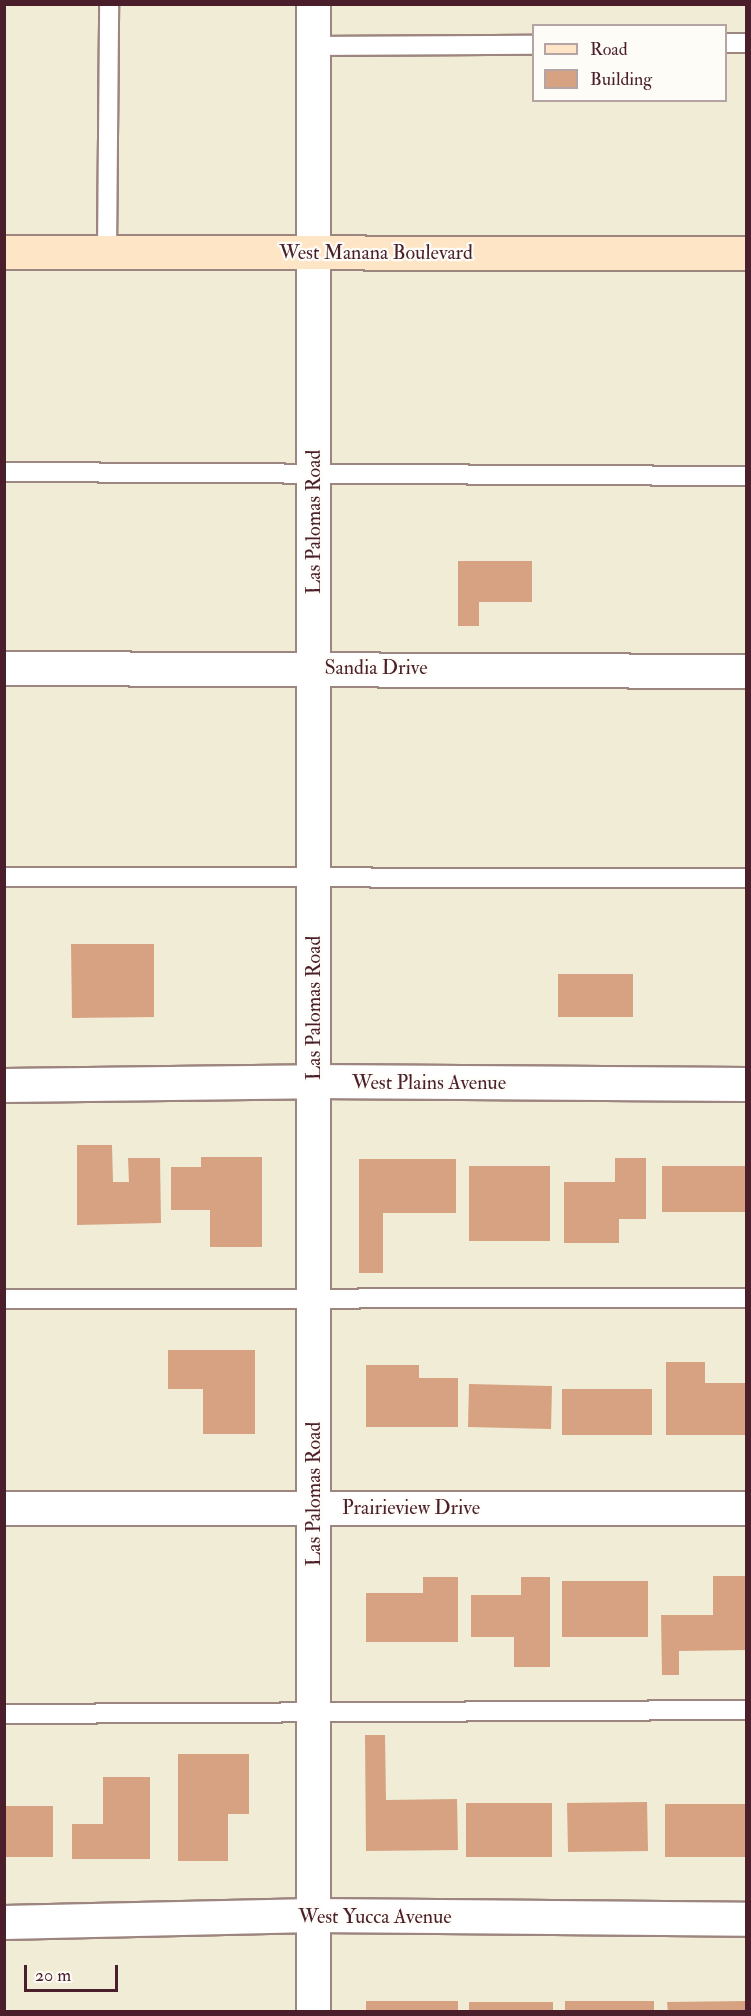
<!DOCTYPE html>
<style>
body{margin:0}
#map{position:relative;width:751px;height:2016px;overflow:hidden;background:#f1ecd5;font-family:"IM FELL Double Pica",serif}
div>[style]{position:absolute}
.building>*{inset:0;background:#d7a281}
.roads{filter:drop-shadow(2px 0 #9e8680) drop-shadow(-2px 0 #9e8680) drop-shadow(0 2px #9e8680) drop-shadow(0 -2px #9e8680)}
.lane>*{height:18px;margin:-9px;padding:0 9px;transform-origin:9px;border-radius:9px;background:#fff}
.street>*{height:33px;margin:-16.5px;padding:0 16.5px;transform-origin:16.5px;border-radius:16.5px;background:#fff}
.secondary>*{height:33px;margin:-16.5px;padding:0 16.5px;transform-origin:16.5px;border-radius:16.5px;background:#fee5c5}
span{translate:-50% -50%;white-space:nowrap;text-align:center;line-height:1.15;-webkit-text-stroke:4.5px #fdfcf7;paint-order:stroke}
.street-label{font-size:20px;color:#4a1f2b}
.frame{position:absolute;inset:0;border:6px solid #4a1f2b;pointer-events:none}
.legend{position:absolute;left:532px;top:24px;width:195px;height:78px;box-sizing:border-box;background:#fdfcf7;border:2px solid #b5a4a5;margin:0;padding:8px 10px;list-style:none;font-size:18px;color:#4a1f2b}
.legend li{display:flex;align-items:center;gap:12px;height:30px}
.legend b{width:30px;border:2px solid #b5a4a5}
.scale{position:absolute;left:24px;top:1965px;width:94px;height:27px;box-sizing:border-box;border:3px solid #4a1f2b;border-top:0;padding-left:8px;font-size:18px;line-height:21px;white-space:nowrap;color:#4a1f2b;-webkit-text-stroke:4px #fdfcf7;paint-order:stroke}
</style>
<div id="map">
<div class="building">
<div style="clip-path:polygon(458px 561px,532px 561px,532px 602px,479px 602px,479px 626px,458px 626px)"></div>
<div style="clip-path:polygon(71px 944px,154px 944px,154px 1017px,72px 1018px)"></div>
<div style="clip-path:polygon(558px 974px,633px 974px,633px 1017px,558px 1017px)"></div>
<div style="clip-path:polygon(77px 1145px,112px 1145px,113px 1182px,129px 1182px,128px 1158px,160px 1158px,161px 1223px,77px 1225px)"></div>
<div style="clip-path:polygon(201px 1157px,262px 1157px,262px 1247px,210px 1247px,210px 1210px,171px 1210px,171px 1167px,201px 1167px)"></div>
<div style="clip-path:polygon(615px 1158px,646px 1158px,646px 1219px,619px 1219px,619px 1243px,564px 1243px,564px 1182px,615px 1182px)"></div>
<div style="clip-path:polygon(359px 1159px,456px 1159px,456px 1213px,383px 1213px,383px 1273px,359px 1273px)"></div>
<div style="clip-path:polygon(469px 1166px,550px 1166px,550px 1241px,469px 1241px)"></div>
<div style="clip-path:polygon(662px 1166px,746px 1166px,746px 1212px,662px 1212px)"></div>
<div style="clip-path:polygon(168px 1350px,255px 1350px,255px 1434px,203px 1434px,203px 1389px,168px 1389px)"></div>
<div style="clip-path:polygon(666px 1362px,705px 1362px,705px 1383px,746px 1383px,746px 1435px,666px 1435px)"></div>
<div style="clip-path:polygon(366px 1365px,419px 1365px,419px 1378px,458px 1378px,458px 1427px,366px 1427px)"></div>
<div style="clip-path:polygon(469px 1384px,552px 1386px,551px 1429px,468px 1427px)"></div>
<div style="clip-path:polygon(562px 1389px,652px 1389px,652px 1435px,562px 1435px)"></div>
<div style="clip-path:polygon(713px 1576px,746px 1576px,746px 1650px,679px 1651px,679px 1675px,662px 1675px,661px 1615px,713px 1615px)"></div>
<div style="clip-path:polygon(423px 1577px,458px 1577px,458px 1642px,366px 1642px,366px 1593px,423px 1593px)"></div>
<div style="clip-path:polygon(521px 1577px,550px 1577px,550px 1667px,514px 1667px,514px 1637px,471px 1637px,471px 1595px,521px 1595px)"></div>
<div style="clip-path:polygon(562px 1581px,648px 1581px,648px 1637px,562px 1637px)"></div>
<div style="clip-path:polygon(365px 1735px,385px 1735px,386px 1800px,457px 1799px,458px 1850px,366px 1851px)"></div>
<div style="clip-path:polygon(178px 1754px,249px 1754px,249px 1814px,228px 1814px,228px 1861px,178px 1861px)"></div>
<div style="clip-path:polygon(103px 1777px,150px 1777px,150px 1859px,72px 1859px,72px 1824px,103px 1824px)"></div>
<div style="clip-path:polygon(647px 1802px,648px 1851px,568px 1852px,567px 1803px)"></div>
<div style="clip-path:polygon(466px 1803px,552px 1803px,552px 1857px,466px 1857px)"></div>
<div style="clip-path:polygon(665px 1804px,746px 1804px,746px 1857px,665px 1857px)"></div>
<div style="clip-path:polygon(4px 1806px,53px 1806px,53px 1857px,4px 1857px)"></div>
<div style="clip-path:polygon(366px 2001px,458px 2001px,458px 2012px,366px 2012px)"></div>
<div style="clip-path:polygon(565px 2001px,654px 2001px,654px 2012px,565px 2012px)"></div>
<div style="clip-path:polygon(746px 2001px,746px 2012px,668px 2012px,667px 2002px)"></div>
<div style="clip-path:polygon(469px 2002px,553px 2002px,553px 2012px,469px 2012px)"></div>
</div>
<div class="roads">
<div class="lane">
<div style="left:726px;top:43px;width:20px"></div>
<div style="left:313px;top:46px;width:221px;rotate:-0.3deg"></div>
<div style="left:107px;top:252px;width:248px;rotate:-89.5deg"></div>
<div style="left:4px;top:472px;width:742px;rotate:0.31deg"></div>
<div style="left:4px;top:877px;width:742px;rotate:0.08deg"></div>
<div style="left:4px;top:1299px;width:742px;rotate:-0.08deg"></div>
<div style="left:4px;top:1714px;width:742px;rotate:-0.31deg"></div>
</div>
<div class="street">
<div style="left:313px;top:4px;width:2008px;rotate:90deg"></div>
<div style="left:4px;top:668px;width:742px;rotate:0.23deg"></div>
<div style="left:4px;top:1085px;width:309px;rotate:-0.7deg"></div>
<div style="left:313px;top:1081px;width:433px;rotate:0.4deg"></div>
<div style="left:4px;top:1508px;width:742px"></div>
<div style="left:4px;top:1922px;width:309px;rotate:-1.3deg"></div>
<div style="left:313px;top:1915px;width:433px;rotate:0.5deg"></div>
</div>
<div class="secondary">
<div style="left:4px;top:252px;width:742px;rotate:0.08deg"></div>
</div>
</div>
<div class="street-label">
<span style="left:376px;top:252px">West Manana Boulevard</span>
<span style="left:313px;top:522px;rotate:-90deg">Las Palomas Road</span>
<span style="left:376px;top:667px">Sandia Drive</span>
<span style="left:313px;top:1008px;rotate:-90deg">Las Palomas Road</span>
<span style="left:429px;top:1082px">West Plains Avenue</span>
<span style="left:313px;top:1494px;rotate:-90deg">Las Palomas Road</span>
<span style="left:411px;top:1507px">Prairieview Drive</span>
<span style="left:375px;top:1916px">West Yucca Avenue</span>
</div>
<div class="frame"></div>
<ul class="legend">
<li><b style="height:8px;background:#fee5c5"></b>Road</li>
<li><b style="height:16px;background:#d7a281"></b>Building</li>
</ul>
<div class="scale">20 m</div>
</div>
